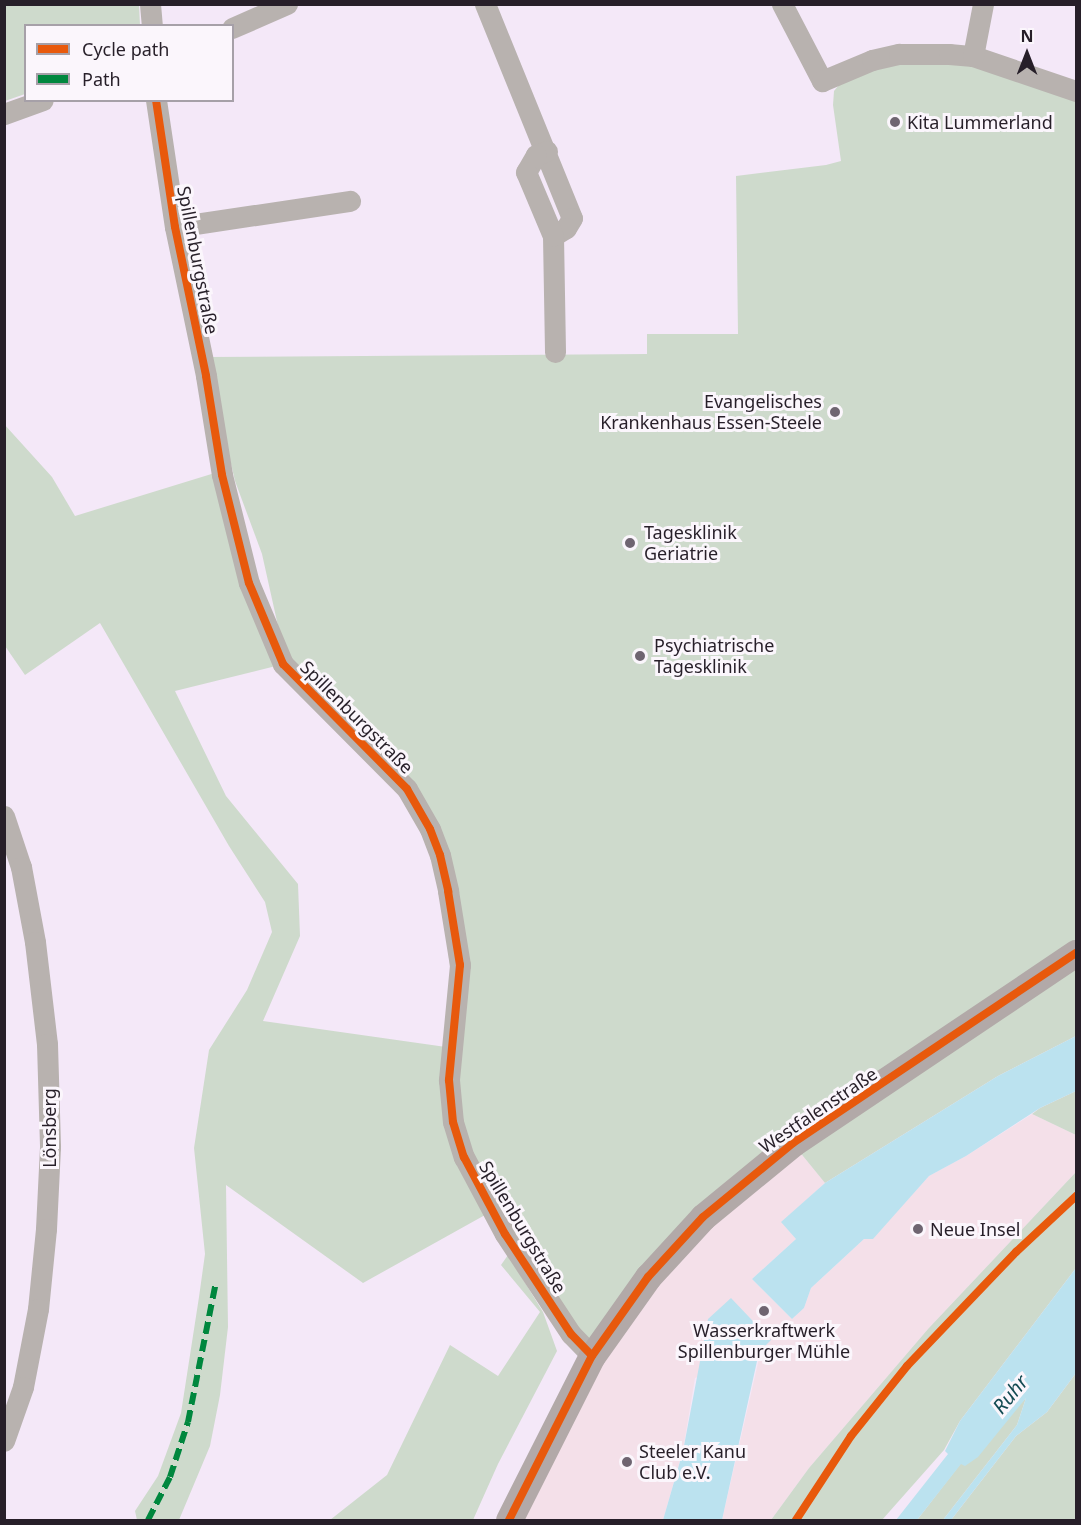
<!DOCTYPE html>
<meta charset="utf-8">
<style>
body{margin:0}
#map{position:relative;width:1081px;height:1525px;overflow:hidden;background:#f4e8f8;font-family:"Noto Sans",sans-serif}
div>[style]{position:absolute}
.commercial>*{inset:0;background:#f4e0e9}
.green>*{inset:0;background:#cedacc}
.water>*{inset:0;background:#bbe2ef}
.minor>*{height:21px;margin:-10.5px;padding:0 10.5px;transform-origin:10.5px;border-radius:10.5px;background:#b8b2af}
.major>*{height:27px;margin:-13.5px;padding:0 13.5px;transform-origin:13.5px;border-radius:13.5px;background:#b2a9a8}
.quiet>*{height:6px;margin-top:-3px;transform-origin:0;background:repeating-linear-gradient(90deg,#00873e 0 12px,transparent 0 18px)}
.cycleway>*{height:8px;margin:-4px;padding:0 4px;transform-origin:4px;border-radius:4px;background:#e8590c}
.dots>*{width:16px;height:16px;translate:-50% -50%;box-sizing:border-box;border:3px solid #fbf6fc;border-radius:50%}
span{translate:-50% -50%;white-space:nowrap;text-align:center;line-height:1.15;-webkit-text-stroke:6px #fbf6fc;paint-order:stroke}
.poi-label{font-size:18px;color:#271f29}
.left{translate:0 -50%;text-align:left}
.right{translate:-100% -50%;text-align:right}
.street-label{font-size:18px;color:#271f29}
.water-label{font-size:20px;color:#144b53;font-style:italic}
.frame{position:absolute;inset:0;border:6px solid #271f29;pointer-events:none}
.legend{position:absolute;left:24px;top:24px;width:210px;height:78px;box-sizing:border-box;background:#fbf6fc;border:2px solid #a6a0a8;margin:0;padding:8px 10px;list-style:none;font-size:18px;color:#271f29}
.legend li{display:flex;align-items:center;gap:12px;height:30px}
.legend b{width:30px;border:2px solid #a6a0a8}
.north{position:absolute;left:997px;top:24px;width:60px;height:60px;-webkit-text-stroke:4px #fbf6fc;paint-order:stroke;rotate:0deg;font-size:16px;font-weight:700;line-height:24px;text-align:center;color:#271f29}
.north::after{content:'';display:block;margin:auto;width:21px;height:27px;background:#271f29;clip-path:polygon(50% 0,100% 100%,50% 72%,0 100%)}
</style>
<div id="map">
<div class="commercial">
<div style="clip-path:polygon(1032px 1114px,1076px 1135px,1076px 1172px,928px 1329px,809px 1468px,771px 1520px,722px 1520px,760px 1354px,695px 1378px,683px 1450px,663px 1520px,510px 1520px,633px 1300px,794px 1145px,825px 1183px,782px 1222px,796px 1239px,752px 1279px,792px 1319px,804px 1308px,811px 1288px,864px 1239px,873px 1238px,929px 1176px,966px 1156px)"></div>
</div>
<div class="green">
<div style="clip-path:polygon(4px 5px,139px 5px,140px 25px,26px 26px,25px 94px,5px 101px)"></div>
<div style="clip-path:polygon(934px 62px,969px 65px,1076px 93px,1076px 950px,792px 1141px,592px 1355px,494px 1210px,363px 1283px,226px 1185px,228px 1327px,220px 1395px,210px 1446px,179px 1520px,137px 1520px,135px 1511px,158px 1476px,181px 1413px,199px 1297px,205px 1254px,194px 1148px,209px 1050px,247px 990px,272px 932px,265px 902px,229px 846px,100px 623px,25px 675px,5px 646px,4px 424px,52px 477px,75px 516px,218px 472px,280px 665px,175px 691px,226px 796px,298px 884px,300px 936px,263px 1021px,460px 1049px,433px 826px,286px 662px,262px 554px,235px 481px,206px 357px,647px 354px,647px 334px,738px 334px,736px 176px,826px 165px,841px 161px,833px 105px,834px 91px,843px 80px,865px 71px,897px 65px)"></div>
<div style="clip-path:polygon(1076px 955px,1076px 1036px,998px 1076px,825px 1183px,794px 1145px)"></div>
<div style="clip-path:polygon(1076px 1091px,1076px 1135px,1032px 1114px,1040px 1108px)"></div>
<div style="clip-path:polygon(1076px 1172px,1076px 1268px,960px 1421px,944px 1450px,882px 1520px,771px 1520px,809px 1468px,928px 1329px)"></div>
<div style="clip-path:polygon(508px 1255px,543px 1312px,557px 1351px,498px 1464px,473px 1520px,330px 1520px,387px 1475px,450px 1345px,498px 1376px,540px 1312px,501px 1265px)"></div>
<div style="clip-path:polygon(1076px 1373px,1076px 1520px,951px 1520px,1016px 1436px,1047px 1412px)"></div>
<div style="clip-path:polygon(1026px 1398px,1017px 1425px,943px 1520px,917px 1520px,961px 1463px)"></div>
</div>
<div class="water">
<div style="clip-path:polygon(1076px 1036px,1076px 1091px,1040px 1108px,966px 1156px,929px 1176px,873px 1239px,864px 1239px,811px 1288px,804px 1308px,792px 1319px,752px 1279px,796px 1239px,781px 1222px,825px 1183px,998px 1076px)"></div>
<div style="clip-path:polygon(1076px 1268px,1076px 1373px,1047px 1412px,1016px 1436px,951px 1520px,943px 1520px,1017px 1425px,1026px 1398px,978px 1457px,965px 1466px,961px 1464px,917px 1520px,896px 1520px,948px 1454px,945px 1451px,960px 1421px)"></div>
<div style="clip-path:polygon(731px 1298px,771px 1340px,759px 1352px,722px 1520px,663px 1520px,683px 1451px,708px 1319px)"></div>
</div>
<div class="minor">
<div style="left:150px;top:4px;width:22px;rotate:85deg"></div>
<div style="left:485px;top:4px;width:231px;rotate:67.9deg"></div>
<div style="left:572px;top:218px;width:12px;rotate:121deg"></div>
<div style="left:566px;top:228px;width:15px;rotate:148deg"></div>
<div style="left:553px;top:236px;width:116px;rotate:89deg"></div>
<div style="left:782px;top:4px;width:87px;rotate:62.5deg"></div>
<div style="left:822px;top:81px;width:54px;rotate:-22.8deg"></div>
<div style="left:872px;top:60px;width:28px;rotate:-13deg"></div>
<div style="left:899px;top:54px;width:50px"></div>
<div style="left:949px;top:54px;width:24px;rotate:5deg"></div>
<div style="left:973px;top:56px;width:109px;rotate:18.8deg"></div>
<div style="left:232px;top:28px;width:60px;rotate:-23.6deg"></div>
<div style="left:973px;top:56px;width:53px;rotate:-79.1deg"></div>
<div style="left:156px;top:100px;width:128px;rotate:81.5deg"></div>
<div style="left:175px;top:227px;width:152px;rotate:78.2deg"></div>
<div style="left:206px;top:376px;width:100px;rotate:80.8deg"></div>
<div style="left:222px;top:475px;width:111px;rotate:76deg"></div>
<div style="left:249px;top:583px;width:88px;rotate:67.2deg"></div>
<div style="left:283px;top:664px;width:176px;rotate:45.2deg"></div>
<div style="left:407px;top:789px;width:46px;rotate:60.1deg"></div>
<div style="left:430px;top:829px;width:28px;rotate:69deg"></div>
<div style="left:440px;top:855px;width:37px;rotate:77deg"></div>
<div style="left:448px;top:891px;width:75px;rotate:80.8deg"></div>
<div style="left:460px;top:965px;width:116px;rotate:95.5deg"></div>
<div style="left:449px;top:1080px;width:42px;rotate:84.6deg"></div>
<div style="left:453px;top:1122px;width:37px;rotate:73deg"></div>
<div style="left:464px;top:1157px;width:87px;rotate:62deg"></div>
<div style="left:505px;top:1234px;width:120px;rotate:56.6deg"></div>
<div style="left:571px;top:1334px;width:30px;rotate:46deg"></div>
<div style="left:4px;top:114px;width:41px;rotate:-19.7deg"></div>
<div style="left:547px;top:151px;width:12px;rotate:160deg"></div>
<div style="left:536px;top:155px;width:20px;rotate:120deg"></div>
<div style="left:526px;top:172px;width:69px;rotate:67.1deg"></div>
<div style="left:175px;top:227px;width:177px;rotate:-8.5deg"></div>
<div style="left:4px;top:816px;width:54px;rotate:71.6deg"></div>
<div style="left:21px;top:867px;width:76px;rotate:79.4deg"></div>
<div style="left:35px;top:942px;width:103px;rotate:83.3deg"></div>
<div style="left:47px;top:1044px;width:103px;rotate:88.3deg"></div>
<div style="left:50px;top:1147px;width:82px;rotate:92.8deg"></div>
<div style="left:46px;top:1229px;width:80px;rotate:95.7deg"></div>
<div style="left:38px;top:1309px;width:79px;rotate:100.9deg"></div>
<div style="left:23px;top:1387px;width:57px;rotate:109.4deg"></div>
</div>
<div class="major">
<div style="left:509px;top:1520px;width:184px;rotate:-63.2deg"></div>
<div style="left:592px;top:1356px;width:97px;rotate:-54.7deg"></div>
<div style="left:648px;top:1277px;width:81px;rotate:-47.5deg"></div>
<div style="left:703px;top:1217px;width:117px;rotate:-39.4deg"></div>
<div style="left:793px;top:1143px;width:341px;rotate:-33.9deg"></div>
</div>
<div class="quiet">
<div style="left:148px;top:1520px;width:48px;rotate:-62.9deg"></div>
<div style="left:170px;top:1477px;width:58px;rotate:-71.9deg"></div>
<div style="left:188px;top:1422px;width:143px;rotate:-78.7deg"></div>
</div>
<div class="cycleway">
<div style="left:156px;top:100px;width:128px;rotate:81.5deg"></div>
<div style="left:175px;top:227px;width:152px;rotate:78.2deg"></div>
<div style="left:206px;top:376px;width:100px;rotate:80.8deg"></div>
<div style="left:222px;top:475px;width:111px;rotate:76deg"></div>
<div style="left:249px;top:583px;width:88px;rotate:67.2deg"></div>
<div style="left:283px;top:664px;width:176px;rotate:45.2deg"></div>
<div style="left:407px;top:789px;width:46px;rotate:60.1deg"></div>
<div style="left:430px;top:829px;width:28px;rotate:69deg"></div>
<div style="left:440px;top:855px;width:37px;rotate:77deg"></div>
<div style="left:448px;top:891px;width:75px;rotate:80.8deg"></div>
<div style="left:460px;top:965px;width:116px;rotate:95.5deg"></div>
<div style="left:449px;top:1080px;width:42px;rotate:84.6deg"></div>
<div style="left:453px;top:1122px;width:37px;rotate:73deg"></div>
<div style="left:464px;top:1157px;width:87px;rotate:62deg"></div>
<div style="left:505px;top:1234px;width:120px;rotate:56.6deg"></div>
<div style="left:571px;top:1334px;width:30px;rotate:46deg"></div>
<div style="left:509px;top:1520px;width:184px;rotate:-63.2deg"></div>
<div style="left:592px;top:1356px;width:97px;rotate:-54.7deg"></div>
<div style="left:648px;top:1277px;width:81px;rotate:-47.5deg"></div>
<div style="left:703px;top:1217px;width:117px;rotate:-39.4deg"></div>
<div style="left:793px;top:1143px;width:341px;rotate:-33.9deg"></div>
<div style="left:796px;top:1520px;width:100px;rotate:-56.8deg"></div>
<div style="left:851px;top:1436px;width:90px;rotate:-51.3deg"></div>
<div style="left:907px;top:1366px;width:158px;rotate:-46.3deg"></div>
<div style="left:1016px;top:1252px;width:82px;rotate:-43deg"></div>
</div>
<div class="dots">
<div style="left:895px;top:122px;background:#6f6571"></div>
<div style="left:835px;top:412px;background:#6f6571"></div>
<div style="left:630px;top:543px;background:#6f6571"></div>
<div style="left:640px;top:656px;background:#6f6571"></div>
<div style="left:918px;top:1229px;background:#6f6571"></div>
<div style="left:764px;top:1311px;background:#6f6571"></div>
<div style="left:627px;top:1462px;background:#6f6571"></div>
</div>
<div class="poi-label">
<span class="left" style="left:907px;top:122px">Kita Lummerland</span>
<span class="right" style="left:822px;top:412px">Evangelisches<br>Krankenhaus Essen-Steele</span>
<span class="left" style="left:644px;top:543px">Tagesklinik<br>Geriatrie</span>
<span class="left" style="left:654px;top:656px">Psychiatrische<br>Tagesklinik</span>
<span class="left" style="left:930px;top:1229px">Neue Insel</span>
<span style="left:764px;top:1341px">Wasserkraftwerk<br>Spillenburger Mühle</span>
<span class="left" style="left:639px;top:1462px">Steeler Kanu<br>Club e.V.</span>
</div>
<div class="street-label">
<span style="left:198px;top:260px;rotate:79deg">Spillenburgstraße</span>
<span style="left:357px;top:717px;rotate:45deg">Spillenburgstraße</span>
<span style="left:818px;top:1110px;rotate:-34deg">Westfalenstraße</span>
<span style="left:49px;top:1128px;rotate:-90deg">Lönsberg</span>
<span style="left:523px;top:1227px;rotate:59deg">Spillenburgstraße</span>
</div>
<div class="water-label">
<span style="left:1010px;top:1394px;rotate:-50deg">Ruhr</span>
</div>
<div class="frame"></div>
<ul class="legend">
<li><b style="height:8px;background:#e8590c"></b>Cycle path</li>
<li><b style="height:8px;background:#00873e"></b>Path</li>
</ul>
<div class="north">N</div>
</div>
